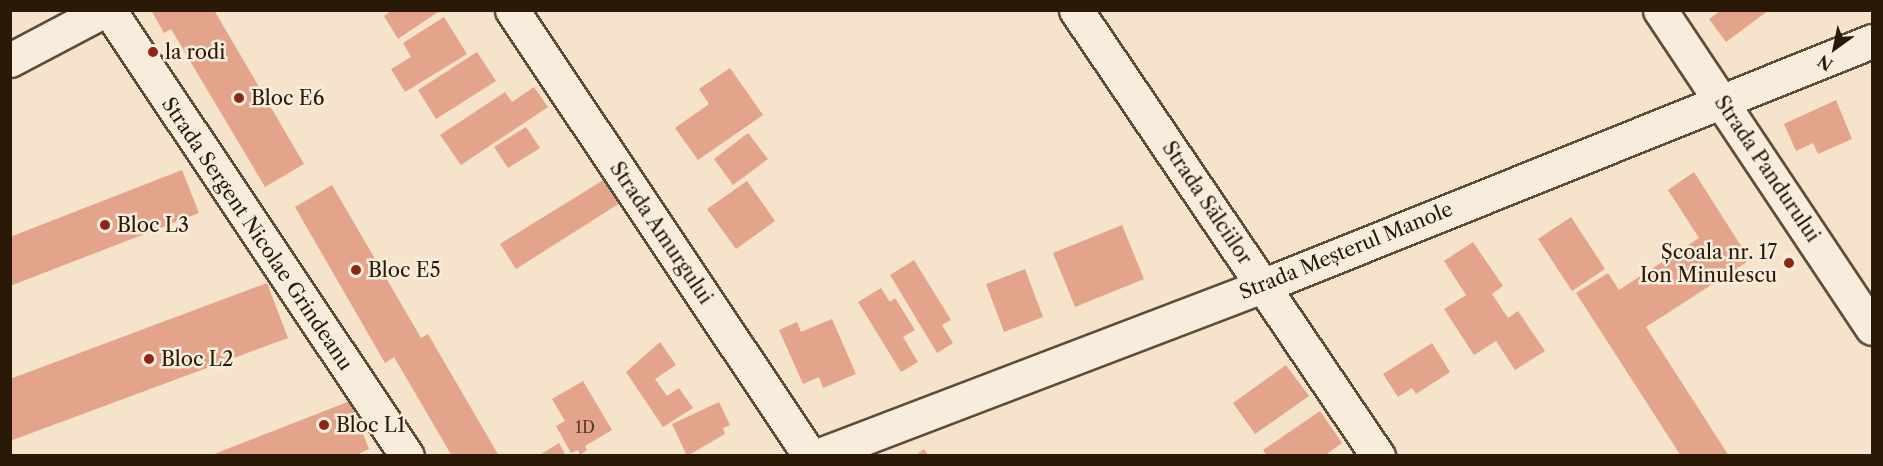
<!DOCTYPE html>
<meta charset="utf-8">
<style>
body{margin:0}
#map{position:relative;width:1883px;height:466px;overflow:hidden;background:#f5e4cb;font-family:"Libre Caslon Text",serif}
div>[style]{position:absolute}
.building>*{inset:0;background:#e4a48b}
.roads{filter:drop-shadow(2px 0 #5d4c38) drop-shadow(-2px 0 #5d4c38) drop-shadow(0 2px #5d4c38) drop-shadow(0 -2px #5d4c38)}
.minor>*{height:33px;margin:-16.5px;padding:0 16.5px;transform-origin:16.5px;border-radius:16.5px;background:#f8eddd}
.dots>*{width:16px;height:16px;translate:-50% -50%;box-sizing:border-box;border:3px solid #f8eddd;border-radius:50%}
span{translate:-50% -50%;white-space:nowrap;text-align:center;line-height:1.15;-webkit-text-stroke:5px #f8eddd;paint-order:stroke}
.number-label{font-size:16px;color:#583c28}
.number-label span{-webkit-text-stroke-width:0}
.poi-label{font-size:20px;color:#2a1907}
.left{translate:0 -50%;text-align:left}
.right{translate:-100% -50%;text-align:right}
.street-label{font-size:20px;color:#2a1907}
.frame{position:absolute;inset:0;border:12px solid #2a1907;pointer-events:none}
.north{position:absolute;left:1805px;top:18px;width:60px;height:60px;-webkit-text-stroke:4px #f8eddd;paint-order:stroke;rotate:213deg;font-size:16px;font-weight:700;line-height:24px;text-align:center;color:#2a1907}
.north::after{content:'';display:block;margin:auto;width:21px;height:27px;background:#2a1907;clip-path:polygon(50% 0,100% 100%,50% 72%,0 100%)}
</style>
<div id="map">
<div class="building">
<div style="clip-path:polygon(151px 10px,214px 10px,304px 164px,265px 187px,171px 29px,164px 33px)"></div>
<div style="clip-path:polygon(392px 10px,441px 10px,398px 39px,384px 16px)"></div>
<div style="clip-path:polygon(1721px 10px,1769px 10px,1726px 42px,1709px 19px)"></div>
<div style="clip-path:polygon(444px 17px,467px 54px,405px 92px,391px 69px,411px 57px,403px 43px)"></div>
<div style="clip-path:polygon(477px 52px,496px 81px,436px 119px,418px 90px)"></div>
<div style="clip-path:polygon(730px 68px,763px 115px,698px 160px,675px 128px,709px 104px,699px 89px)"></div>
<div style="clip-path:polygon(534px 87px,548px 107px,461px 165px,440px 135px,505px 92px,512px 102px)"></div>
<div style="clip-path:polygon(1836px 100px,1852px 139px,1818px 154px,1813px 143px,1796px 151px,1784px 124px)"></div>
<div style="clip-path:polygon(526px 127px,540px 148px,508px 168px,494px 147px)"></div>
<div style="clip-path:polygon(748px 133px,768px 159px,733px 185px,714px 159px)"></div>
<div style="clip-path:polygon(182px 170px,199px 213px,10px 286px,10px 237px)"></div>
<div style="clip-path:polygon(1694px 172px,1750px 260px,1646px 327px,1729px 456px,1681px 456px,1576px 293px,1608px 273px,1619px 290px,1699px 238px,1668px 190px)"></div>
<div style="clip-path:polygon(605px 179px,620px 203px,516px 269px,500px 244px)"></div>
<div style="clip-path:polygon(747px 181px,775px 221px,736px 249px,707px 209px)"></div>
<div style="clip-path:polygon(332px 185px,421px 338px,428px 334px,499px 456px,452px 456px,394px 357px,385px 363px,295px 207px)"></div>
<div style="clip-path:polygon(1571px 217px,1605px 269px,1572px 291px,1538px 239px)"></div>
<div style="clip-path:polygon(1122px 225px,1144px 279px,1075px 307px,1053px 253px)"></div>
<div style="clip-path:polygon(1473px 242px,1503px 286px,1492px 294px,1508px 318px,1518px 311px,1545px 351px,1515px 370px,1496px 341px,1474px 355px,1444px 309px,1466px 295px,1444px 261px)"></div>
<div style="clip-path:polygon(914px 260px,951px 320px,942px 325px,953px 343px,937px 353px,890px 275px)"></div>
<div style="clip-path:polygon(1025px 269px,1043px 317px,1004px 332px,986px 284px)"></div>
<div style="clip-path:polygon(267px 283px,288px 338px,10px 441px,10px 379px)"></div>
<div style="clip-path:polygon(881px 288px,890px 302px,895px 298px,915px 330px,903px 337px,918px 362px,901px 372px,858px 302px)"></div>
<div style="clip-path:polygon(832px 319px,856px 374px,823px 388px,819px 377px,803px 384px,779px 330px,797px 322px,801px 332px)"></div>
<div style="clip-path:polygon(660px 342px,676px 365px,655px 379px,667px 396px,679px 388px,693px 408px,663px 427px,626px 372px)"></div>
<div style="clip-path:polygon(1432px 343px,1450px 372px,1416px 394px,1412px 388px,1398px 397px,1383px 374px)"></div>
<div style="clip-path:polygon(1286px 365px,1309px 396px,1255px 434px,1233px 403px)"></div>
<div style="clip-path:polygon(583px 381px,612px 430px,585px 446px,587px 450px,580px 455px,578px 450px,571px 453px,556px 426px,565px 421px,552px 399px)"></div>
<div style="clip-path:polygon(350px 401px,369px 449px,354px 456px,209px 456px)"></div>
<div style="clip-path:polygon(719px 402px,730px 425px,723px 428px,725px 434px,687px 456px,672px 424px)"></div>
<div style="clip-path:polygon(1320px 411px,1342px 443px,1324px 456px,1267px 456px,1263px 450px)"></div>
<div style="clip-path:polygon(559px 443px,566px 456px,538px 456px)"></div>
<div style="clip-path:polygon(924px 449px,929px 456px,915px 456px)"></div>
</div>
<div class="roads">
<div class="minor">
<div style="left:109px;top:10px;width:536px;rotate:56.25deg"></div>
<div style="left:512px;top:10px;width:536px;rotate:56.25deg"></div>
<div style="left:1076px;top:10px;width:539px;rotate:55.9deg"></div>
<div style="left:1660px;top:10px;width:382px;rotate:56.3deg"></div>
<div style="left:10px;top:60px;width:107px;rotate:-27.8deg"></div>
<div style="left:817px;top:456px;width:476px;rotate:-20.9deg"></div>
<div style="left:1262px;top:286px;width:657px;rotate:-21.88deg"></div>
</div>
</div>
<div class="dots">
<div style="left:153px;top:52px;background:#8f2418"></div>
<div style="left:239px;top:98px;background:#8f2418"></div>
<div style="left:105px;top:225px;background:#8f2418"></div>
<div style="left:1789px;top:263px;background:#8f2418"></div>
<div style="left:356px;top:270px;background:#8f2418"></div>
<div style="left:149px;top:359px;background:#8f2418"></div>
<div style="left:324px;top:425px;background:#8f2418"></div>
</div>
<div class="number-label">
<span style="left:585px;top:427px">1D</span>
</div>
<div class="poi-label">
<span class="left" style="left:165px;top:52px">la rodi</span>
<span class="left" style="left:251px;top:98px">Bloc E6</span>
<span class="left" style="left:117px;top:225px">Bloc L3</span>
<span class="right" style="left:1777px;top:264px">Școala nr. 17<br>Ion Minulescu</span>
<span class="left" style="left:368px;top:270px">Bloc E5</span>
<span class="left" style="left:161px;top:359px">Bloc L2</span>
<span class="left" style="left:336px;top:425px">Bloc L1</span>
</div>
<div class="street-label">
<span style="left:1767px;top:169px;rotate:56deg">Strada Pandurului</span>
<span style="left:1207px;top:203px;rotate:56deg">Strada Sălciilor</span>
<span style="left:661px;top:233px;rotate:56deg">Strada Amurgului</span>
<span style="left:257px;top:234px;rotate:56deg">Strada Sergent Nicolae Grindeanu</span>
<span style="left:1346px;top:251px;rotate:-22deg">Strada Meșterul Manole</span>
</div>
<div class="frame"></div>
<div class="north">N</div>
</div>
